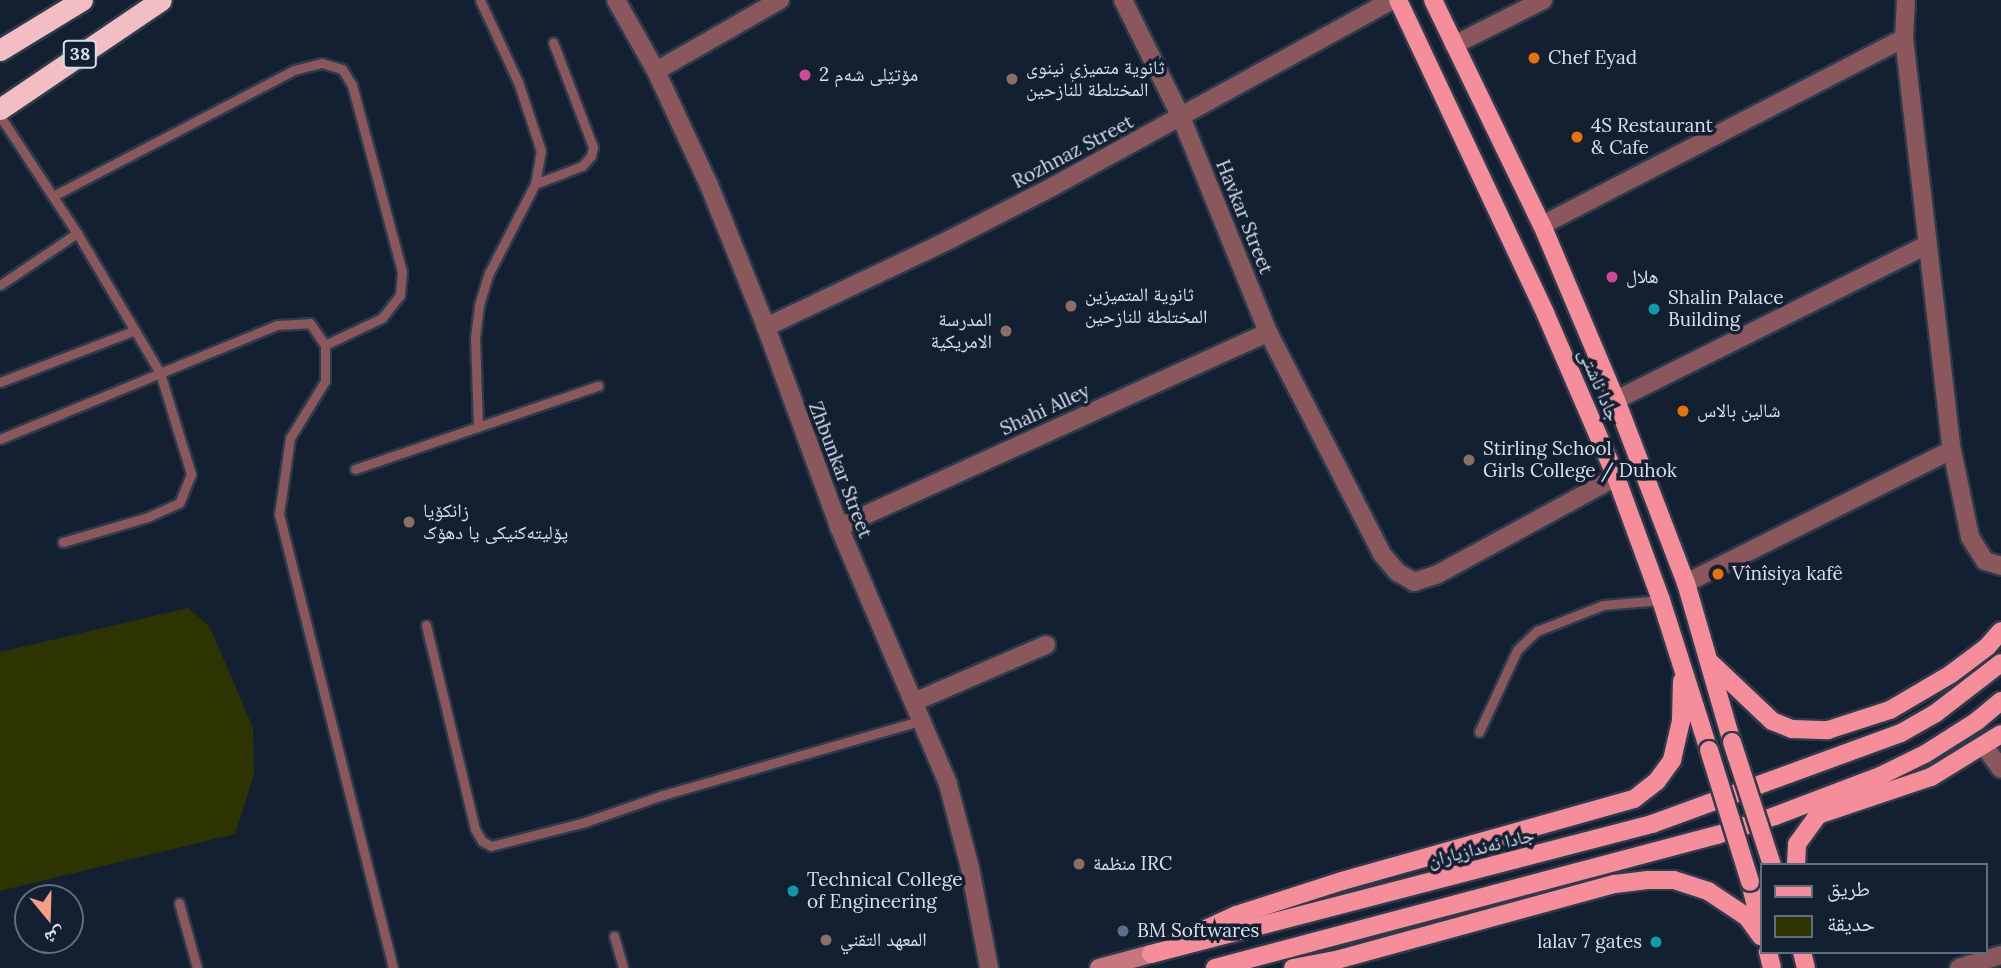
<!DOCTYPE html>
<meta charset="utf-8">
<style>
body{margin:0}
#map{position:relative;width:2001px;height:968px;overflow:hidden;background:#122031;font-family:Lora,"Noto Naskh Arabic",serif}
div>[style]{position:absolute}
.green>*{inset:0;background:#2e3302}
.roads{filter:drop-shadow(2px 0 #2d3b4b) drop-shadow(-2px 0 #2d3b4b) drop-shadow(0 2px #2d3b4b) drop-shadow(0 -2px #2d3b4b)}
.lane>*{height:9px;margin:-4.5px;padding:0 4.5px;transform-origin:4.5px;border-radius:4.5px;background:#8a575c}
.street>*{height:18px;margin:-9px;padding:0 9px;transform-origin:9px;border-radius:9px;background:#8a575c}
.secondary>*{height:18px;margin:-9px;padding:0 9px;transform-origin:9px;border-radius:9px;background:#c7757f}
.primary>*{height:18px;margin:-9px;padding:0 9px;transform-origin:9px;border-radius:9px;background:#f68d9a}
.highway>*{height:21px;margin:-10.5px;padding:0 10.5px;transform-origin:10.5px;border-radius:10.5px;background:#f3bec3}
.bridges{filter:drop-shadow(2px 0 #2d3b4b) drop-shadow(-2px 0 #2d3b4b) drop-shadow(0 2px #2d3b4b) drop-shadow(0 -2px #2d3b4b)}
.primary-bridge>*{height:18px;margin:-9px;padding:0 9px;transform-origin:9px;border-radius:9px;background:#f68d9a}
.dots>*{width:19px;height:19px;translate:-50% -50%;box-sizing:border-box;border:4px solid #122031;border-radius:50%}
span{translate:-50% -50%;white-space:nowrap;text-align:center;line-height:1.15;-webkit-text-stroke:7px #122031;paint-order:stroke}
.shield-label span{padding:2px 5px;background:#122031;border:2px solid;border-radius:5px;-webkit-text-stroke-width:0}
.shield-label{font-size:18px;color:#d6e0ec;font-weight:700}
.poi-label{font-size:19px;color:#d6e0ec}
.left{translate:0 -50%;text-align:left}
.right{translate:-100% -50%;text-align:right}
.street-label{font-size:19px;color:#d6e0ec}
.legend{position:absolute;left:1760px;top:863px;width:228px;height:91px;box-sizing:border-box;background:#122031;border:2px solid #606d7c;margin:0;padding:9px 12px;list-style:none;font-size:21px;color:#d6e0ec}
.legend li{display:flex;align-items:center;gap:14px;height:35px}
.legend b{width:35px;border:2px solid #606d7c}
.north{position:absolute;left:14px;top:884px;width:70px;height:70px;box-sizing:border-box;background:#122031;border:2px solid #606d7c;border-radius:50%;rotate:161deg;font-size:19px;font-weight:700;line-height:28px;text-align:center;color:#d6e0ec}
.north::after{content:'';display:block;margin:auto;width:24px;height:32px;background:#f39f83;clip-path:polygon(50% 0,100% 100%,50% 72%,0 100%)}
</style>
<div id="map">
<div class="green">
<div style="clip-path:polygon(188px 608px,210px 627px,253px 728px,254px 775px,235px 834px,0 891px,0 652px)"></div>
</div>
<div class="roads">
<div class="lane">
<div style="left:0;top:116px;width:140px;rotate:56.7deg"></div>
<div style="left:77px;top:233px;width:163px;rotate:59.3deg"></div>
<div style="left:160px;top:373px;width:126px;rotate:-22.3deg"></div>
<div style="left:277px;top:325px;width:33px;rotate:-3deg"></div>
<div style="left:310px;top:323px;width:27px;rotate:56deg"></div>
<div style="left:325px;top:345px;width:36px;rotate:90deg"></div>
<div style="left:325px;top:381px;width:67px;rotate:121.6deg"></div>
<div style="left:290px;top:438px;width:77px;rotate:98.2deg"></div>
<div style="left:279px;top:514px;width:468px;rotate:75.9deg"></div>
<div style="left:535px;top:184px;width:50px;rotate:-21deg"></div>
<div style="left:582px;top:166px;width:13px;rotate:-48deg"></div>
<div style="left:591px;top:156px;width:9px;rotate:-77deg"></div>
<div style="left:593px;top:147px;width:112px;rotate:-110.9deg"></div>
<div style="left:53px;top:196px;width:272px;rotate:-27.6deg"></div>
<div style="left:294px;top:70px;width:29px;rotate:-14deg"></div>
<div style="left:322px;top:63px;width:21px;rotate:17deg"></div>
<div style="left:342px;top:69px;width:19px;rotate:58deg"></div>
<div style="left:352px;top:85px;width:194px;rotate:75deg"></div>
<div style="left:402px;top:272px;width:23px;rotate:95deg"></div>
<div style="left:400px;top:295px;width:29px;rotate:128deg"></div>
<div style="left:382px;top:318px;width:63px;rotate:154.7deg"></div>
<div style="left:0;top:285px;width:93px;rotate:-34deg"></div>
<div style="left:0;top:382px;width:142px;rotate:-21deg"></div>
<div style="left:478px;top:427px;width:89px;rotate:-91.9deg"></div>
<div style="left:475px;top:338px;width:33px;rotate:-83deg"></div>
<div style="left:479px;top:305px;width:34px;rotate:-73deg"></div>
<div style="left:489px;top:273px;width:100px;rotate:-62.7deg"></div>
<div style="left:535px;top:184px;width:34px;rotate:-80deg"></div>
<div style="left:541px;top:151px;width:73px;rotate:-108.4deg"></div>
<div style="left:518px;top:82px;width:90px;rotate:-114.9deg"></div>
<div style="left:0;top:439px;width:173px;rotate:-22.4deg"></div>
<div style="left:160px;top:373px;width:106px;rotate:72.9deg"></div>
<div style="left:191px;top:474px;width:31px;rotate:112deg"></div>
<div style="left:179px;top:503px;width:34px;rotate:156deg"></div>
<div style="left:148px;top:517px;width:89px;rotate:163.6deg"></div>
<div style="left:355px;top:469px;width:257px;rotate:-18.9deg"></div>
<div style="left:426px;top:625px;width:210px;rotate:76.5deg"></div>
<div style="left:475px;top:829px;width:14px;rotate:60deg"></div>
<div style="left:482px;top:841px;width:10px;rotate:29deg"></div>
<div style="left:491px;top:846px;width:97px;rotate:-14.3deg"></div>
<div style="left:585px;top:822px;width:83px;rotate:-19.1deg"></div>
<div style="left:663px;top:795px;width:270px;rotate:-16.1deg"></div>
<div style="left:1479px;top:732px;width:90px;rotate:-65.1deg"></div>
<div style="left:1517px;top:650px;width:28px;rotate:-44deg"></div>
<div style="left:1537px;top:631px;width:71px;rotate:-21.5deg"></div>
<div style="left:1603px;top:605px;width:58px;rotate:-4.9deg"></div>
<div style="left:179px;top:903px;width:67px;rotate:74.5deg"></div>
<div style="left:614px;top:936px;width:33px;rotate:74deg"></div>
</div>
<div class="street">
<div style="left:616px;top:0;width:81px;rotate:60.6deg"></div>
<div style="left:656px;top:71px;width:126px;rotate:65.1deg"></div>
<div style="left:709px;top:185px;width:153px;rotate:68.1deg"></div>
<div style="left:766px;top:327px;width:213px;rotate:69.9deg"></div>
<div style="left:839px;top:527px;width:279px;rotate:67deg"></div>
<div style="left:948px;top:784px;width:87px;rotate:75.3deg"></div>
<div style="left:970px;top:868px;width:102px;rotate:79.2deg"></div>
<div style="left:1123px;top:0;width:131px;rotate:63.6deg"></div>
<div style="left:1181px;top:117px;width:232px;rotate:68deg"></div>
<div style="left:1268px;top:332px;width:250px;rotate:62.8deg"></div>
<div style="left:1382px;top:554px;width:23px;rotate:50deg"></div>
<div style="left:1397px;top:572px;width:20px;rotate:30deg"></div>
<div style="left:1414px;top:582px;width:23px;rotate:-18deg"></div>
<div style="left:1436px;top:575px;width:205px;rotate:-28.6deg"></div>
<div style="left:1906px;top:0;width:38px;rotate:93deg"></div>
<div style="left:1904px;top:38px;width:415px;rotate:83.4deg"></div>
<div style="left:1952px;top:450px;width:89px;rotate:78.3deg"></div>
<div style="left:1970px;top:537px;width:28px;rotate:58deg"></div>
<div style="left:1985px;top:561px;width:17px;rotate:17deg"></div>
<div style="left:1454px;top:45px;width:100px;rotate:-26.8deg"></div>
<div style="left:656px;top:71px;width:143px;rotate:-29.8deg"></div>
<div style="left:1542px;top:225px;width:407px;rotate:-27.3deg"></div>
<div style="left:766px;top:327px;width:205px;rotate:-25.4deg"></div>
<div style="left:951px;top:239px;width:114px;rotate:-27.2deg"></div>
<div style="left:1052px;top:187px;width:388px;rotate:-28.8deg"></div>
<div style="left:1616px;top:400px;width:347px;rotate:-26.5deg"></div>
<div style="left:839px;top:527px;width:471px;rotate:-24.4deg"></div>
<div style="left:1686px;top:583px;width:297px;rotate:-26.6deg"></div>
<div style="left:914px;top:702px;width:144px;rotate:-23.4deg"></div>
<div style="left:1985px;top:747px;width:27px;rotate:54deg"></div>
<div style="left:1959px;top:968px;width:44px;rotate:-17.2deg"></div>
</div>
<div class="secondary">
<div style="left:1099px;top:968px;width:54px;rotate:-15.1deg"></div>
</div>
<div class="primary">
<div style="left:1398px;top:0;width:348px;rotate:64.8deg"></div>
<div style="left:1546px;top:315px;width:176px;rotate:66.6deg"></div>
<div style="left:1616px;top:477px;width:131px;rotate:69.9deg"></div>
<div style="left:1661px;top:600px;width:157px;rotate:72.3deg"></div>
<div style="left:1433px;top:0;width:250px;rotate:64.2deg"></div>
<div style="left:1542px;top:225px;width:190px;rotate:67.1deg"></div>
<div style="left:1616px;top:400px;width:196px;rotate:69.1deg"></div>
<div style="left:1686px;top:583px;width:166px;rotate:73.9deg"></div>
<div style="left:1712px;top:664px;width:83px;rotate:43.5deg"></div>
<div style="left:1772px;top:721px;width:22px;rotate:22deg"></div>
<div style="left:1792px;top:729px;width:36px;rotate:2deg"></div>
<div style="left:1828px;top:730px;width:65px;rotate:-17.9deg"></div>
<div style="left:1890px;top:710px;width:71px;rotate:-30.5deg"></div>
<div style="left:1951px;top:674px;width:45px;rotate:-36.9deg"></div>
<div style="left:1987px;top:647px;width:21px;rotate:-49deg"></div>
<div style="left:1796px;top:865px;width:21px;rotate:-87deg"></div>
<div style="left:1797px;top:844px;width:36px;rotate:-54deg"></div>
<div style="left:1818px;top:815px;width:119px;rotate:-18.6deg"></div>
<div style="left:1931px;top:777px;width:82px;rotate:-31.6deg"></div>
<div style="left:1750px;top:882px;width:46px;rotate:76.3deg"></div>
<div style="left:1195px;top:934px;width:45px;rotate:-24.9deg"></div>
<div style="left:1236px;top:915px;width:111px;rotate:-17.8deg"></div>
<div style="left:1342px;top:881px;width:303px;rotate:-15.7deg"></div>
<div style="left:1634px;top:799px;width:29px;rotate:-38deg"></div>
<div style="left:1657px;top:781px;width:26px;rotate:-54deg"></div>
<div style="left:1672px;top:760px;width:40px;rotate:-77deg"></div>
<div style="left:1681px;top:721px;width:40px;rotate:-88.6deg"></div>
<div style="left:1768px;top:952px;width:16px;rotate:76deg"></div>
<div style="left:1802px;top:952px;width:16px;rotate:76deg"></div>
<div style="left:1151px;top:954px;width:518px;rotate:-14.55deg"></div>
<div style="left:1652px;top:824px;width:265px;rotate:-20.1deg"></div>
<div style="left:1901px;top:733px;width:40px;rotate:-29.7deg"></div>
<div style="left:1936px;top:713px;width:82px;rotate:-37.6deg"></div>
<div style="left:1215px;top:968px;width:519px;rotate:-14.84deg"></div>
<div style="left:1717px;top:835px;width:61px;rotate:-18.1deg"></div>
<div style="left:1775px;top:816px;width:112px;rotate:-20.9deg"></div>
<div style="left:1880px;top:776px;width:50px;rotate:-26.1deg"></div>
<div style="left:1925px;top:754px;width:62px;rotate:-32.4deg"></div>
<div style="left:1977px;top:721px;width:31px;rotate:-40deg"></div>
<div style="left:1293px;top:968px;width:48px;rotate:-10.8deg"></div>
<div style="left:1340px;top:959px;width:285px;rotate:-15.3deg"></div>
<div style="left:1615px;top:884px;width:33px;rotate:-7deg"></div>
<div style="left:1648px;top:880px;width:26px"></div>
<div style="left:1674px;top:880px;width:36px;rotate:18deg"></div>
<div style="left:1708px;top:891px;width:47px;rotate:33.7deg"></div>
<div style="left:1747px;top:917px;width:24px;rotate:54deg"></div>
</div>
<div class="highway">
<div style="left:0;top:50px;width:96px;rotate:-31.4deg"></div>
<div style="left:0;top:109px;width:194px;rotate:-34.1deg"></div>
</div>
</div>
<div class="bridges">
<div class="primary-bridge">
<div style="left:1732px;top:742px;width:129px;rotate:72deg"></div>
<div style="left:1709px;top:750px;width:138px;rotate:72.7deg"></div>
</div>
</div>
<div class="dots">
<div style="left:1534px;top:58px;background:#e8710a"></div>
<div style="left:805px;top:75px;background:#d1479c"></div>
<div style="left:1012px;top:79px;background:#8d6e63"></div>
<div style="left:1577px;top:137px;background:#e8710a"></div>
<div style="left:1612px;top:277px;background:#d1479c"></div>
<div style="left:1071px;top:306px;background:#8d6e63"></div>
<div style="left:1654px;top:309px;background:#0f9aa8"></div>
<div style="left:1006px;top:331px;background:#8d6e63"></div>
<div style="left:1683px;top:411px;background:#e8710a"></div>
<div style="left:1469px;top:460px;background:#8d6e63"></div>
<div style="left:409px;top:522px;background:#8d6e63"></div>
<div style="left:1718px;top:574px;background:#e8710a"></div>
<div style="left:1079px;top:864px;background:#8d6e63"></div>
<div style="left:793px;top:891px;background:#0f9aa8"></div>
<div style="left:1123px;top:931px;background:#5c6f8a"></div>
<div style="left:826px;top:940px;background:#8d6e63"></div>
<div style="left:1656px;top:942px;background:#0f9aa8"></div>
</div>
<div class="shield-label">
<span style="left:80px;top:54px">38</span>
</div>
<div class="poi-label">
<span class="left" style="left:1548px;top:58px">Chef Eyad</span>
<span class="left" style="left:1026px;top:79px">ثانوية متميزي نينوى<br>المختلطة للنازحين</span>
<span class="left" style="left:819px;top:75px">مۆتێلی شەم 2</span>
<span class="left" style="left:1591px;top:137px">4S Restaurant<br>&amp; Cafe</span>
<span class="left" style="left:1626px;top:277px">هلال</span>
<span class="left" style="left:1085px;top:306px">ثانوية المتميزين<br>المختلطة للنازحين</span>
<span class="left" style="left:1668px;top:309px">Shalin Palace<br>Building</span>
<span class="right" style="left:992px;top:331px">المدرسة<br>الامريكية</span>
<span class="left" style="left:1697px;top:411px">شالين بالاس</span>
<span class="left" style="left:1483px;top:460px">Stirling School<br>Girls College / Duhok</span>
<span class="left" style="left:423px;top:522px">زانکۆیا<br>پۆلیتەکنیکی یا دهۆک</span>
<span class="left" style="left:1732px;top:574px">Vînîsiya kafê</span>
<span class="left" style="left:1093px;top:864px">منظمة IRC</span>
<span class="left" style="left:807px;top:891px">Technical College<br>of Engineering</span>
<span class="left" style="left:1137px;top:931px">BM Softwares</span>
<span class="left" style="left:840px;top:940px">المعهد التقني</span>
<span class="right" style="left:1642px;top:942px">lalav 7 gates</span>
</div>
<div class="street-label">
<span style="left:1073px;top:152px;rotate:-28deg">Rozhnaz Street</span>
<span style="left:1244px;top:217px;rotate:68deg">Havkar Street</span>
<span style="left:1599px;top:385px;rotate:67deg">جادا ئاشتی</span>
<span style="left:1045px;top:410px;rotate:-25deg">Shahi Alley</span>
<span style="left:840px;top:470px;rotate:69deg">Zhbunkar Street</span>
<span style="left:1481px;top:848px;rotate:-14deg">جادا ئەندازیاران</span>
</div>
<ul class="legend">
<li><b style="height:9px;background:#f68d9a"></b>طريق</li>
<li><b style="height:19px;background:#2e3302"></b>حديقة</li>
</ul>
<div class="north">ش</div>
</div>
